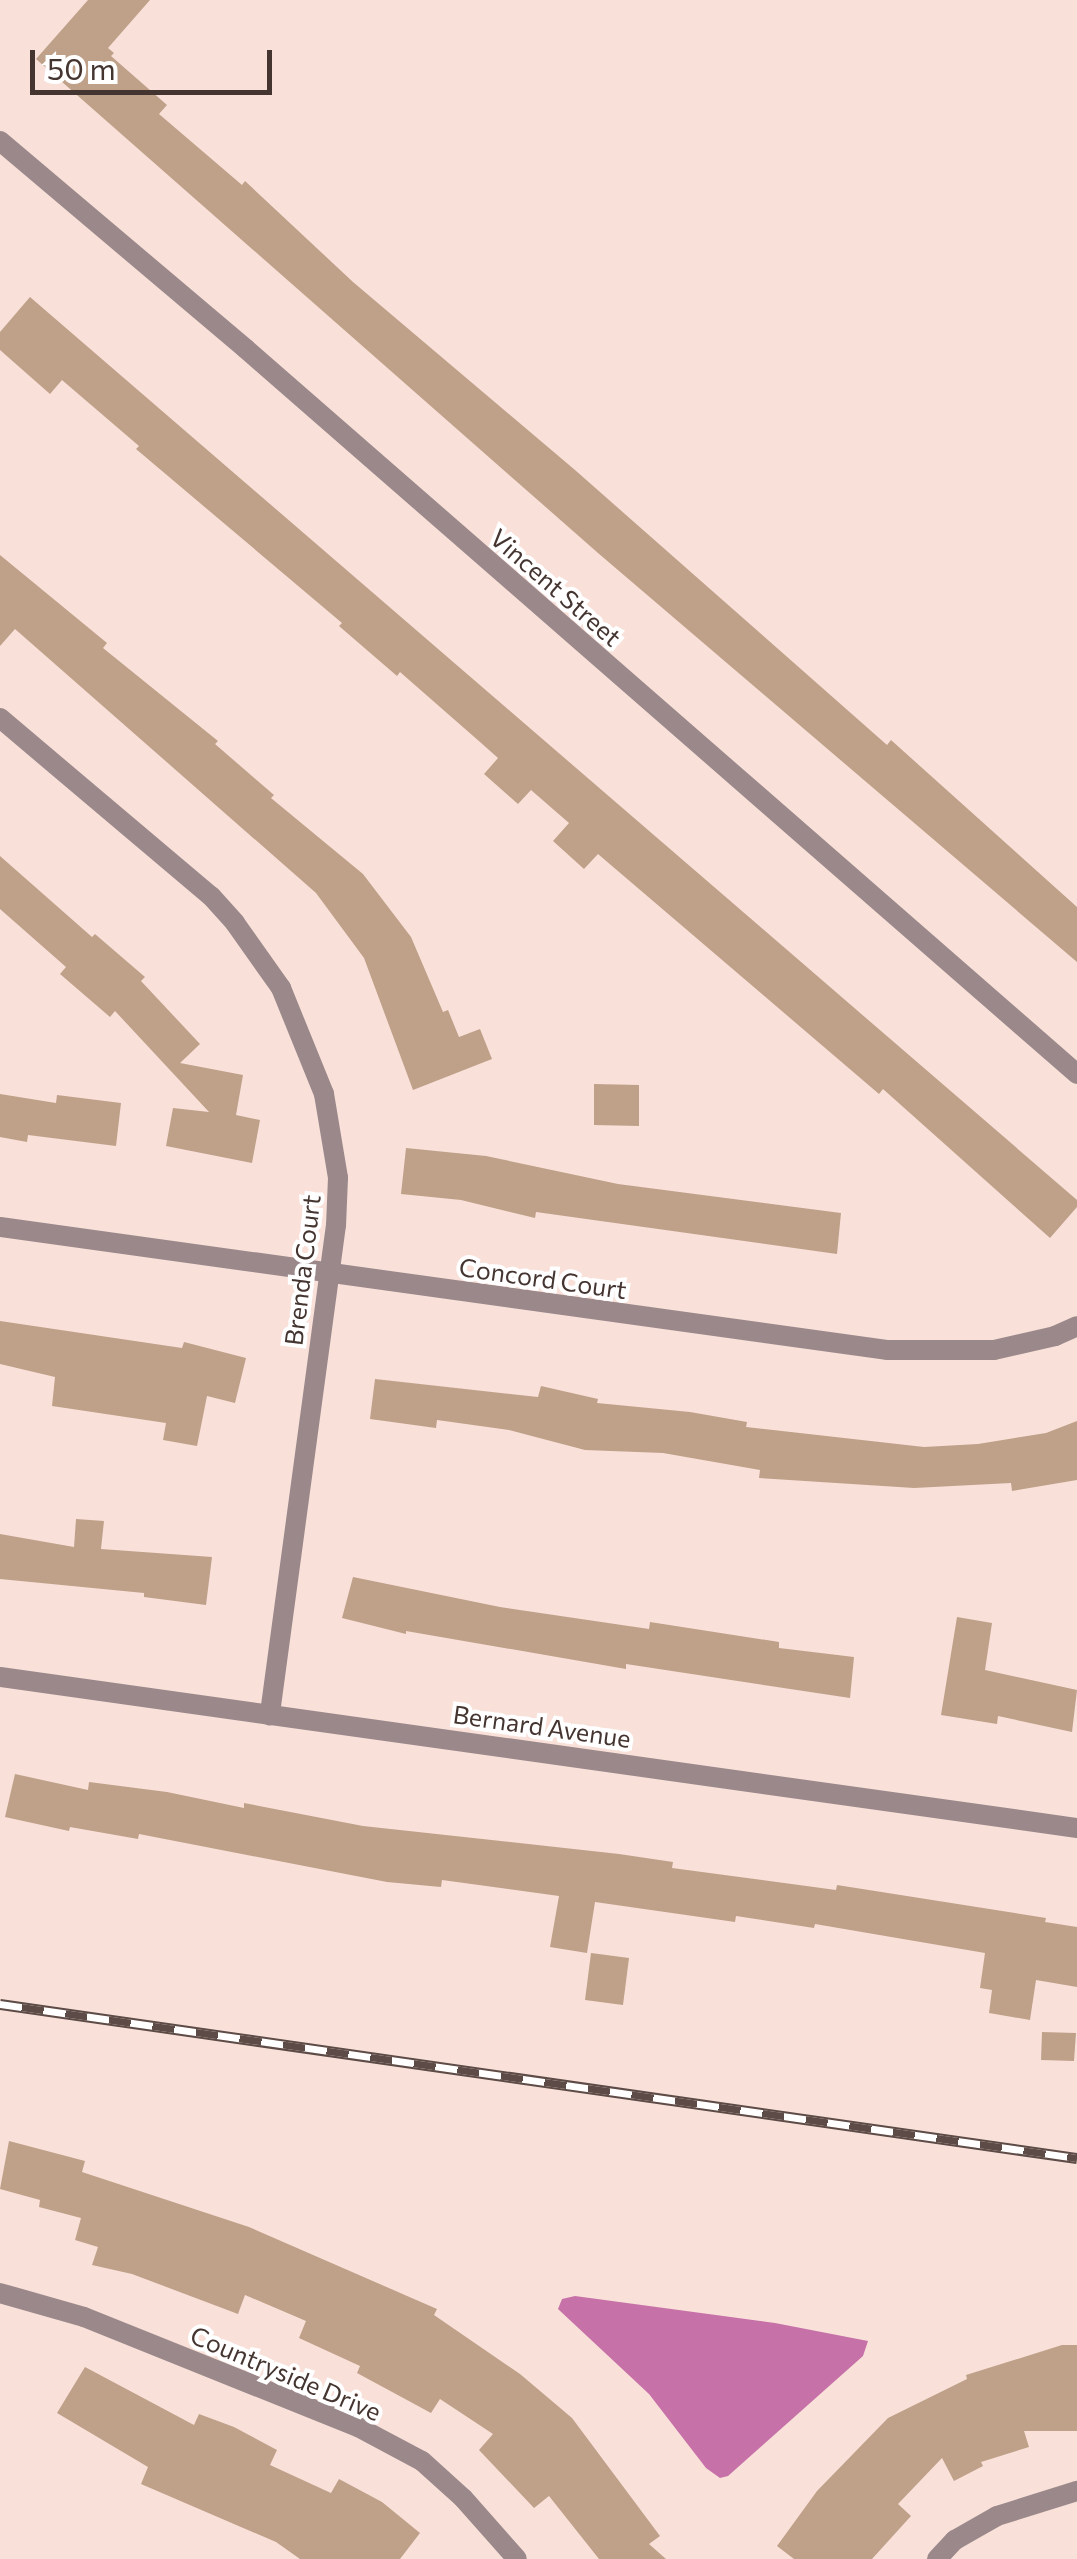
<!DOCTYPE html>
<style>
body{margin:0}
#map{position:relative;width:1077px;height:2559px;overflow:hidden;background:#f9e0d9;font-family:Commissioner,sans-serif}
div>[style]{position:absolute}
.water>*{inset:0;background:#c672a8}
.building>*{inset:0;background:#bfa189}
.minor>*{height:20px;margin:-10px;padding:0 10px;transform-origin:10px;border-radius:10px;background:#9a888a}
.rail>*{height:11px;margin-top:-5.5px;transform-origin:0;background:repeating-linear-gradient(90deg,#fff 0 22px,#5c4b46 0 44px);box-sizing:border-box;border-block:2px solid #5c4b46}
span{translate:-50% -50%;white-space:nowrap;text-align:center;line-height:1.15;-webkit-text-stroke:8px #fff;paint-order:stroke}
.street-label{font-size:25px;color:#453531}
.scale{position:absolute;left:30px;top:50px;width:242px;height:45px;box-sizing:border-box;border:5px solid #453531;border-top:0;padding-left:12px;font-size:30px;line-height:35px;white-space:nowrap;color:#453531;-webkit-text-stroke:8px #fff;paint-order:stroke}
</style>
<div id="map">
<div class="water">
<div style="clip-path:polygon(575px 2296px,775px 2323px,868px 2341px,863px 2356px,728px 2476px,720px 2478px,706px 2468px,649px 2394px,558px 2309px,562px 2299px)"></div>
</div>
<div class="building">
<div style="clip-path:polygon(88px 0,150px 0,108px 48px,114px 53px,111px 56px,167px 105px,159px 114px,242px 185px,245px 181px,353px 282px,575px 470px,887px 745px,891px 740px,1077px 907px,1077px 962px,598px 553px,36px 59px)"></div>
<div style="clip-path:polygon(30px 297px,1077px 1200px,1077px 1207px,1050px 1238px,883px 1089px,879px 1094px,598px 854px,584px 869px,553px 841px,569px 823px,531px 790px,518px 804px,484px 774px,498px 758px,480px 742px,400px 672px,397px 676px,339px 626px,342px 623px,136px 449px,139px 446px,62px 380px,50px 394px,0 350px,0 332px)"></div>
<div style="clip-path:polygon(0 555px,107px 643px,103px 648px,218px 741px,215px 744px,274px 795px,271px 798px,363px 874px,411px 937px,443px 1012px,448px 1010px,459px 1037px,480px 1029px,492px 1059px,413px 1090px,364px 958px,316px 893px,15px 629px,0 646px)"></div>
<div style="clip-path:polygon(0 856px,92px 937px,95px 934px,145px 977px,141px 981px,200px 1044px,180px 1063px,243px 1075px,236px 1115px,260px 1120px,252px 1163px,166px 1146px,173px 1108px,209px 1112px,115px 1011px,110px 1017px,60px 974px,66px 967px,0 909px)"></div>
<div style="clip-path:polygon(594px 1084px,639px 1085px,639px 1126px,594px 1125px)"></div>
<div style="clip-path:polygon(0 1094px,56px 1103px,57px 1095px,121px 1103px,116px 1146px,28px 1135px,27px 1142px,0 1137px)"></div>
<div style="clip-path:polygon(406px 1148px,486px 1156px,618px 1184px,841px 1213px,837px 1254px,536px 1212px,535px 1218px,461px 1200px,401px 1194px)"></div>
<div style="clip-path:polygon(0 1321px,182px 1348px,184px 1342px,246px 1358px,235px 1403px,207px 1396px,197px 1446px,163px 1440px,166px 1423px,52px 1406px,55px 1377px,0 1364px)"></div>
<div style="clip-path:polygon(375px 1379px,538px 1397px,541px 1386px,598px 1399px,597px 1403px,690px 1412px,747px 1422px,746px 1427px,924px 1447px,978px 1444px,1046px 1433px,1077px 1421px,1077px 1480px,1012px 1491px,1011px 1483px,914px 1488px,759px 1478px,760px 1470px,663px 1453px,585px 1450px,509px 1430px,437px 1420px,436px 1428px,370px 1419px)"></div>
<div style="clip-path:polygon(76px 1519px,104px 1521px,101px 1549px,212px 1557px,206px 1605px,144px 1597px,144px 1593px,0 1579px,0 1534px,74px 1547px)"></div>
<div style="clip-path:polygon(353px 1577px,500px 1607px,649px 1629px,650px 1622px,779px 1642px,779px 1648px,854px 1657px,850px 1698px,626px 1664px,626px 1669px,406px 1631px,406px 1634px,342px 1618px)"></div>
<div style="clip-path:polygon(957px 1617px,992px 1623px,985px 1670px,1077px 1690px,1072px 1732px,998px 1716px,997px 1724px,941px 1715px)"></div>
<div style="clip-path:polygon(15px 1774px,88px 1790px,89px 1782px,167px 1792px,244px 1808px,244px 1803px,363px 1826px,619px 1854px,673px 1862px,672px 1868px,836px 1890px,837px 1885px,1046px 1918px,1045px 1922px,1077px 1927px,1077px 1987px,1036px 1980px,1030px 2020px,989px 2013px,992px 1990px,980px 1988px,985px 1953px,815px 1924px,814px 1928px,736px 1916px,735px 1922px,595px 1902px,587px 1953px,550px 1947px,559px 1896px,442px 1880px,441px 1887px,387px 1882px,139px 1834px,138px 1839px,70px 1827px,69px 1831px,5px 1817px)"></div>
<div style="clip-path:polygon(591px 1953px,629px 1958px,623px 2005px,585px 2000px)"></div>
<div style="clip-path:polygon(1042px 2032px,1076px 2033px,1074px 2061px,1041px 2060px)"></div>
<div style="clip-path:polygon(9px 2141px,85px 2161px,82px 2172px,249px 2227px,437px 2309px,434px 2315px,520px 2374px,572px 2418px,660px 2536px,649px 2544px,666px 2559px,599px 2559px,549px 2496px,534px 2508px,479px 2450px,493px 2434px,440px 2399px,431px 2413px,357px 2373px,360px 2366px,299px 2338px,306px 2321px,245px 2295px,238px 2314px,132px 2274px,92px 2265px,98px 2247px,75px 2240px,81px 2218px,39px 2207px,40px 2200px,0 2189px)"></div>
<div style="clip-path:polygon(1062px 2345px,1077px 2345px,1077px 2431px,1024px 2431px,1029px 2447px,981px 2462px,983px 2466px,954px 2481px,942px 2458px,898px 2504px,911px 2516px,872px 2559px,794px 2559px,777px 2546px,817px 2491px,888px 2418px,967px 2379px,966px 2375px)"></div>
<div style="clip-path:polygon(85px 2367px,194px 2425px,199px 2414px,234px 2427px,277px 2450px,270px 2465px,331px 2493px,339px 2479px,382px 2502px,420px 2533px,400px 2559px,300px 2559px,276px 2542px,141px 2484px,148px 2467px,57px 2413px)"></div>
</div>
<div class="minor">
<div style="left:0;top:141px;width:322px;rotate:40.2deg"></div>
<div style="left:246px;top:349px;width:1103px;rotate:41.1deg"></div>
<div style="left:0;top:718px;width:276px;rotate:40.2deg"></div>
<div style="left:211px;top:896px;width:36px;rotate:48deg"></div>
<div style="left:235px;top:923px;width:80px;rotate:54.7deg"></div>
<div style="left:281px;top:988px;width:114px;rotate:67.9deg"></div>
<div style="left:324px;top:1094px;width:85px;rotate:80.5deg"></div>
<div style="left:338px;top:1178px;width:47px;rotate:92.4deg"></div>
<div style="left:336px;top:1225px;width:495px;rotate:97.7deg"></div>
<div style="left:0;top:1227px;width:895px;rotate:7.89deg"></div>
<div style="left:887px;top:1350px;width:107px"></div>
<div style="left:994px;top:1350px;width:63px;rotate:-12.9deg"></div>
<div style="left:1055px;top:1336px;width:24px;rotate:-24deg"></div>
<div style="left:0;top:1677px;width:1088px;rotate:7.98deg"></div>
<div style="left:0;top:2293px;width:87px;rotate:15.9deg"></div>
<div style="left:84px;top:2317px;width:295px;rotate:21.9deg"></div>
<div style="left:358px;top:2427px;width:72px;rotate:28deg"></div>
<div style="left:422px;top:2461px;width:55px;rotate:42.1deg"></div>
<div style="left:463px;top:2498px;width:81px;rotate:48.5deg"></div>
<div style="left:937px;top:2559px;width:26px;rotate:-47deg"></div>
<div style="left:955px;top:2540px;width:48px;rotate:-29.7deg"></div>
<div style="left:997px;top:2516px;width:84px;rotate:-17.4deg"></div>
</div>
<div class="rail">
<div style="left:0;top:2004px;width:1088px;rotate:8.14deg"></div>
</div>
<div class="street-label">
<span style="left:556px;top:587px;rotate:41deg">Vincent Street</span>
<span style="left:302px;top:1270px;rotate:-83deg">Brenda Court</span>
<span style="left:543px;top:1278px;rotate:8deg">Concord Court</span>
<span style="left:542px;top:1726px;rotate:8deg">Bernard Avenue</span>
<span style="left:286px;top:2373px;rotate:23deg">Countryside Drive</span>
</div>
<div class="scale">50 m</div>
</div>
